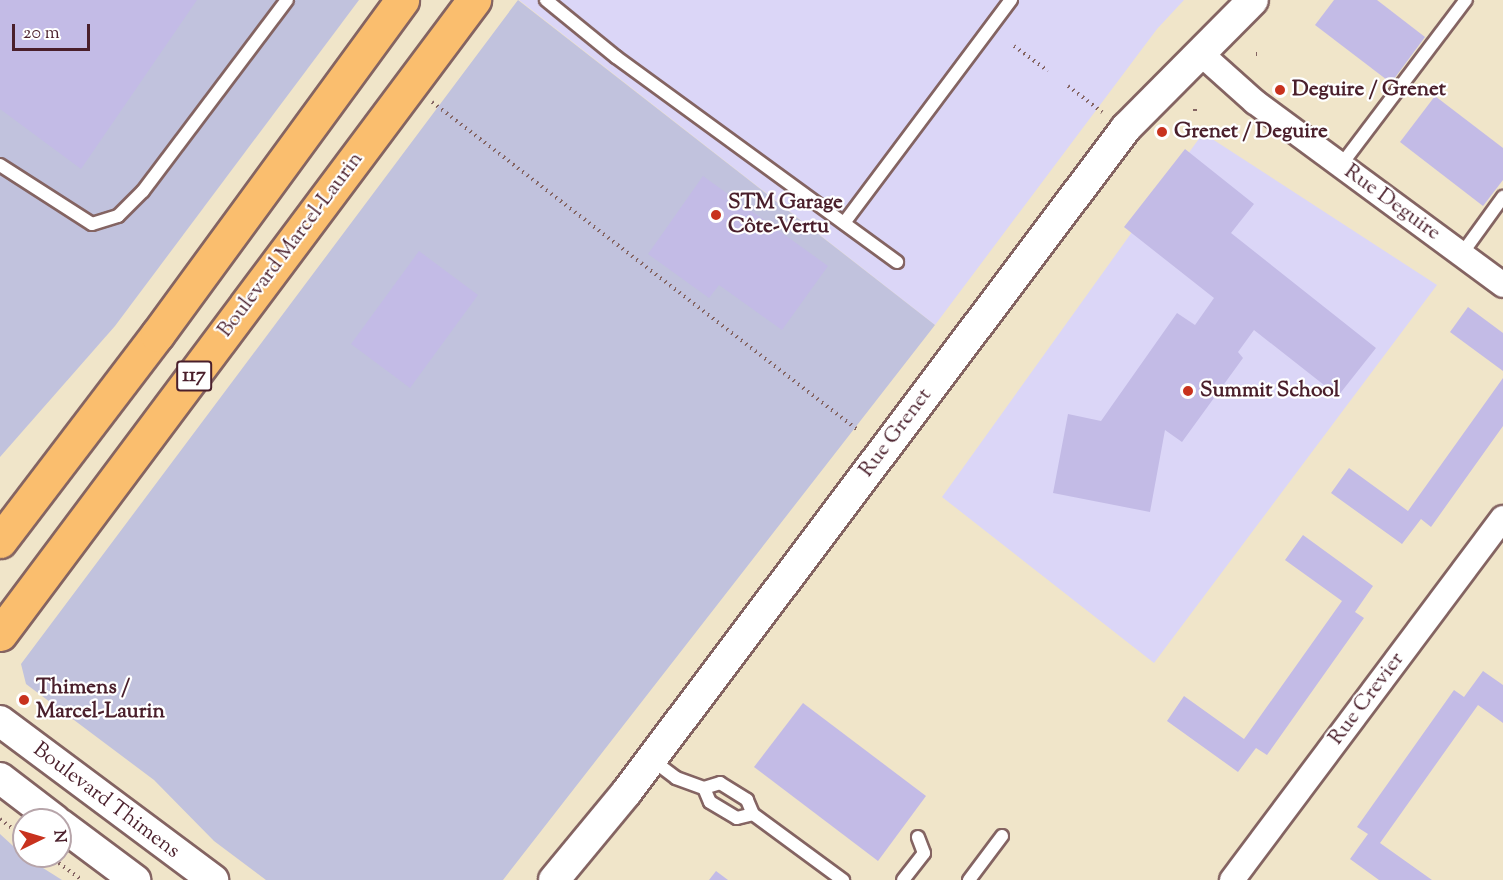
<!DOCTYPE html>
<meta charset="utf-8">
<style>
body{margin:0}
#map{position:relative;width:1503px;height:880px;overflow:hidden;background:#f0e5c9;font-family:"Sorts Mill Goudy",serif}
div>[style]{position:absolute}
.built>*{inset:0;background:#dbd6f7}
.industrial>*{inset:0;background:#c1c2dd}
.building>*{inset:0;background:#c3bbe6}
.path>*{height:4px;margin-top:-2px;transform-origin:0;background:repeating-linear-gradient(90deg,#846462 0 1.5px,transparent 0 6px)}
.roads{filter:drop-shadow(2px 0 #846462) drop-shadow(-2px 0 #846462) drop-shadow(0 2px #846462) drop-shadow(0 -2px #846462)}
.service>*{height:12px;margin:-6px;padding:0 6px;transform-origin:6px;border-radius:6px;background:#fff}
.minor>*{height:24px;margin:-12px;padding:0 12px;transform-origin:12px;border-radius:12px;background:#fff}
.tertiary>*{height:30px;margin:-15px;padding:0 15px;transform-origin:15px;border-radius:15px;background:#fff}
.primary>*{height:33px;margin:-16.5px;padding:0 16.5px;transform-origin:16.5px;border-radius:16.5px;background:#fabe6e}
.dots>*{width:16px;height:16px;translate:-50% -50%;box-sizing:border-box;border:3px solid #fff;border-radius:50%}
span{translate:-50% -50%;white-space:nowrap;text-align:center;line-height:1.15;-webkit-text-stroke:4.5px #fff;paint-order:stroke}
.shield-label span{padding:2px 4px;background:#fff;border:2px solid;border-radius:4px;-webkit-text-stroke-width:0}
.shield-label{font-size:20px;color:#4a1f2b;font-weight:700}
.poi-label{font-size:21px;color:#4a1f2b;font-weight:700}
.left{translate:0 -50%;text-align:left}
.street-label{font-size:21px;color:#4a1f2b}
.north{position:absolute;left:12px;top:808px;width:60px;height:60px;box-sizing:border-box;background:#fff;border:2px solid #b7a5aa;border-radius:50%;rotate:85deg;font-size:16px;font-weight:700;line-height:24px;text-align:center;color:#4a1f2b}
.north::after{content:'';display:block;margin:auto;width:21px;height:27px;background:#c8321e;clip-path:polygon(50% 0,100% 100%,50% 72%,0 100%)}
.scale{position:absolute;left:12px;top:24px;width:78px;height:27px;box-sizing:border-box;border:3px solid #4a1f2b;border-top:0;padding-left:8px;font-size:18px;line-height:21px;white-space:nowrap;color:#4a1f2b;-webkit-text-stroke:4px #fff;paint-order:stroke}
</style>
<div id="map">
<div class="built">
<div style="clip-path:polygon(519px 0,1184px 0,1157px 29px,935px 325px)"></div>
<div style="clip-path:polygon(1203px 133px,1437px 285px,1154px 663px,942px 497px)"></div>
</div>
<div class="industrial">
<div style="clip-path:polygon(0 0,359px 0,115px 326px,0 457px)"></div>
<div style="clip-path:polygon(518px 0,935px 325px,503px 880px,266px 880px,214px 841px,154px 780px,26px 684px,21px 664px)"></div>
<div style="clip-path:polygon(0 834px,24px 856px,62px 880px,0 880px)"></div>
</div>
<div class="building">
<div style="clip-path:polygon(0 0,197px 0,81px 169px,0 109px)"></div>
<div style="clip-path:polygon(1334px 0,1377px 0,1425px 37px,1391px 83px,1315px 25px)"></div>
<div style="clip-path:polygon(1435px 96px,1503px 148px,1503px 180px,1483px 206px,1400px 142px)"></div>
<div style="clip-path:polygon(1185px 149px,1254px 204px,1231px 233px,1376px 348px,1338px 396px,1254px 330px,1238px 352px,1243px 358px,1182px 442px,1165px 430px,1150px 512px,1053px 493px,1068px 414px,1101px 421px,1177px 313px,1195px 325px,1214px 298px,1124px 227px)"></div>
<div style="clip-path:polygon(703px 176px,828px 266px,782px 330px,719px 285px,709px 298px,648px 254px)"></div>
<div style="clip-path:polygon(419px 251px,478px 295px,410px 388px,351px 344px)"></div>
<div style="clip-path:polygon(1468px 307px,1503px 333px,1503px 371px,1450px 332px)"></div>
<div style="clip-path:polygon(1503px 378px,1503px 426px,1431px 527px,1421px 519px,1402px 544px,1331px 493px,1349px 468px,1408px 511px)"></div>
<div style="clip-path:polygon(1303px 535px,1373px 586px,1355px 612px,1364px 618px,1267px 755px,1256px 748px,1238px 772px,1167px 721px,1184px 696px,1244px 739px,1342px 601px,1285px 560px)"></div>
<div style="clip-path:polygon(1483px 671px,1503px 685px,1503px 723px,1478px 705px,1380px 843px,1432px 880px,1379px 880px,1350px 859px,1368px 834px,1357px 827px,1454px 690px,1464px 697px)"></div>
<div style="clip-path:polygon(803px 703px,926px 796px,878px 861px,754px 767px)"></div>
<div style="clip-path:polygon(716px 871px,728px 880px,709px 880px)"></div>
</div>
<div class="path">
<div style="left:1014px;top:46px;width:42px;rotate:36.3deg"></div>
<div style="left:1256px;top:54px;width:3px"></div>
<div style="left:1068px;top:86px;width:43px;rotate:37.4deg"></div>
<div style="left:432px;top:102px;width:539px;rotate:37.61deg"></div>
<div style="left:1195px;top:109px;width:3px;rotate:90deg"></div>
<div style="left:0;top:819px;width:30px;rotate:37deg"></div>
<div style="left:49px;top:856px;width:41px;rotate:36deg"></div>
</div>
<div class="roads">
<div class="service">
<div style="left:546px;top:0;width:90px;rotate:39.2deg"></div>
<div style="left:616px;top:57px;width:348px;rotate:36.1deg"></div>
<div style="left:0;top:165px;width:109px;rotate:32.7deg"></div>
<div style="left:92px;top:224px;width:27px;rotate:-17deg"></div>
<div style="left:118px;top:216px;width:35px;rotate:-45deg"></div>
<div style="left:143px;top:191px;width:239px;rotate:-53deg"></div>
<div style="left:1341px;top:165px;width:207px;rotate:-52.9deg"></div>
<div style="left:844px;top:223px;width:279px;rotate:-53.2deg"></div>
<div style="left:1461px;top:255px;width:72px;rotate:-54.1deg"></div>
<div style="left:651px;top:759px;width:31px;rotate:37deg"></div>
<div style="left:676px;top:778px;width:30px;rotate:20deg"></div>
<div style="left:704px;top:788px;width:17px;rotate:-17deg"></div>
<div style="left:720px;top:783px;width:32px;rotate:32deg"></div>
<div style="left:747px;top:800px;width:15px;rotate:67deg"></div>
<div style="left:753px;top:814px;width:112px;rotate:36.3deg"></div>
<div style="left:704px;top:788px;width:15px;rotate:67deg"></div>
<div style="left:710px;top:802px;width:31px;rotate:31deg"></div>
<div style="left:737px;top:818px;width:16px;rotate:-14deg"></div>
<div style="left:903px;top:880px;width:34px;rotate:-52deg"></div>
<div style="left:924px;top:853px;width:17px;rotate:-111deg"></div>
<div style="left:969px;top:880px;width:55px;rotate:-53.1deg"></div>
</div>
<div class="minor">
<div style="left:1199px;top:52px;width:75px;rotate:41.8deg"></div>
<div style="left:1255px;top:102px;width:308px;rotate:36.4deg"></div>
<div style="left:1232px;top:880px;width:452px;rotate:-53.2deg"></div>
</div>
<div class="tertiary">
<div style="left:0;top:721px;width:266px;rotate:36.7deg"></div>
<div style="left:0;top:778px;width:69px;rotate:37.4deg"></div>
<div style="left:60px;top:824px;width:94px;rotate:36.7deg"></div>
<div style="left:554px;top:880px;width:113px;rotate:-50.4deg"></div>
<div style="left:626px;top:793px;width:832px;rotate:-53.06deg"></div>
<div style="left:1126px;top:128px;width:180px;rotate:-45.2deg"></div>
</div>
<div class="primary">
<div style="left:0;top:541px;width:259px;rotate:-52.7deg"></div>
<div style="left:157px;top:335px;width:415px;rotate:-53.8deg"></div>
<div style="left:0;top:634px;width:792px;rotate:-53.22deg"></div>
</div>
</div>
<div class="dots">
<div style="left:1280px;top:90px;background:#c8321e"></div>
<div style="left:1162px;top:132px;background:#c8321e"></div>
<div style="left:716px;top:215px;background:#c8321e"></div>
<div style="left:1188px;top:391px;background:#c8321e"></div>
<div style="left:24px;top:700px;background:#c8321e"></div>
</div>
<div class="shield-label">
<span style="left:194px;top:376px">117</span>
</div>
<div class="poi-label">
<span class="left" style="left:1292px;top:90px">Deguire / Grenet</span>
<span class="left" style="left:1174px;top:132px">Grenet / Deguire</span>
<span class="left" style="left:728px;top:215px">STM Garage<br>Côte-Vertu</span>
<span class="left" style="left:1200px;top:391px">Summit School</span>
<span class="left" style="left:36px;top:700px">Thimens /<br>Marcel-Laurin</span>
</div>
<div class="street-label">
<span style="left:1392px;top:203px;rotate:36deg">Rue Deguire</span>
<span style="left:291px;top:245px;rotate:-53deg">Boulevard Marcel-Laurin</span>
<span style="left:896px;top:433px;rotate:-53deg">Rue Grenet</span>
<span style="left:1367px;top:699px;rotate:-53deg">Rue Crevier</span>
<span style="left:106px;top:801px;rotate:37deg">Boulevard Thimens</span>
</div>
<div class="north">N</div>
<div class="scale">20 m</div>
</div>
